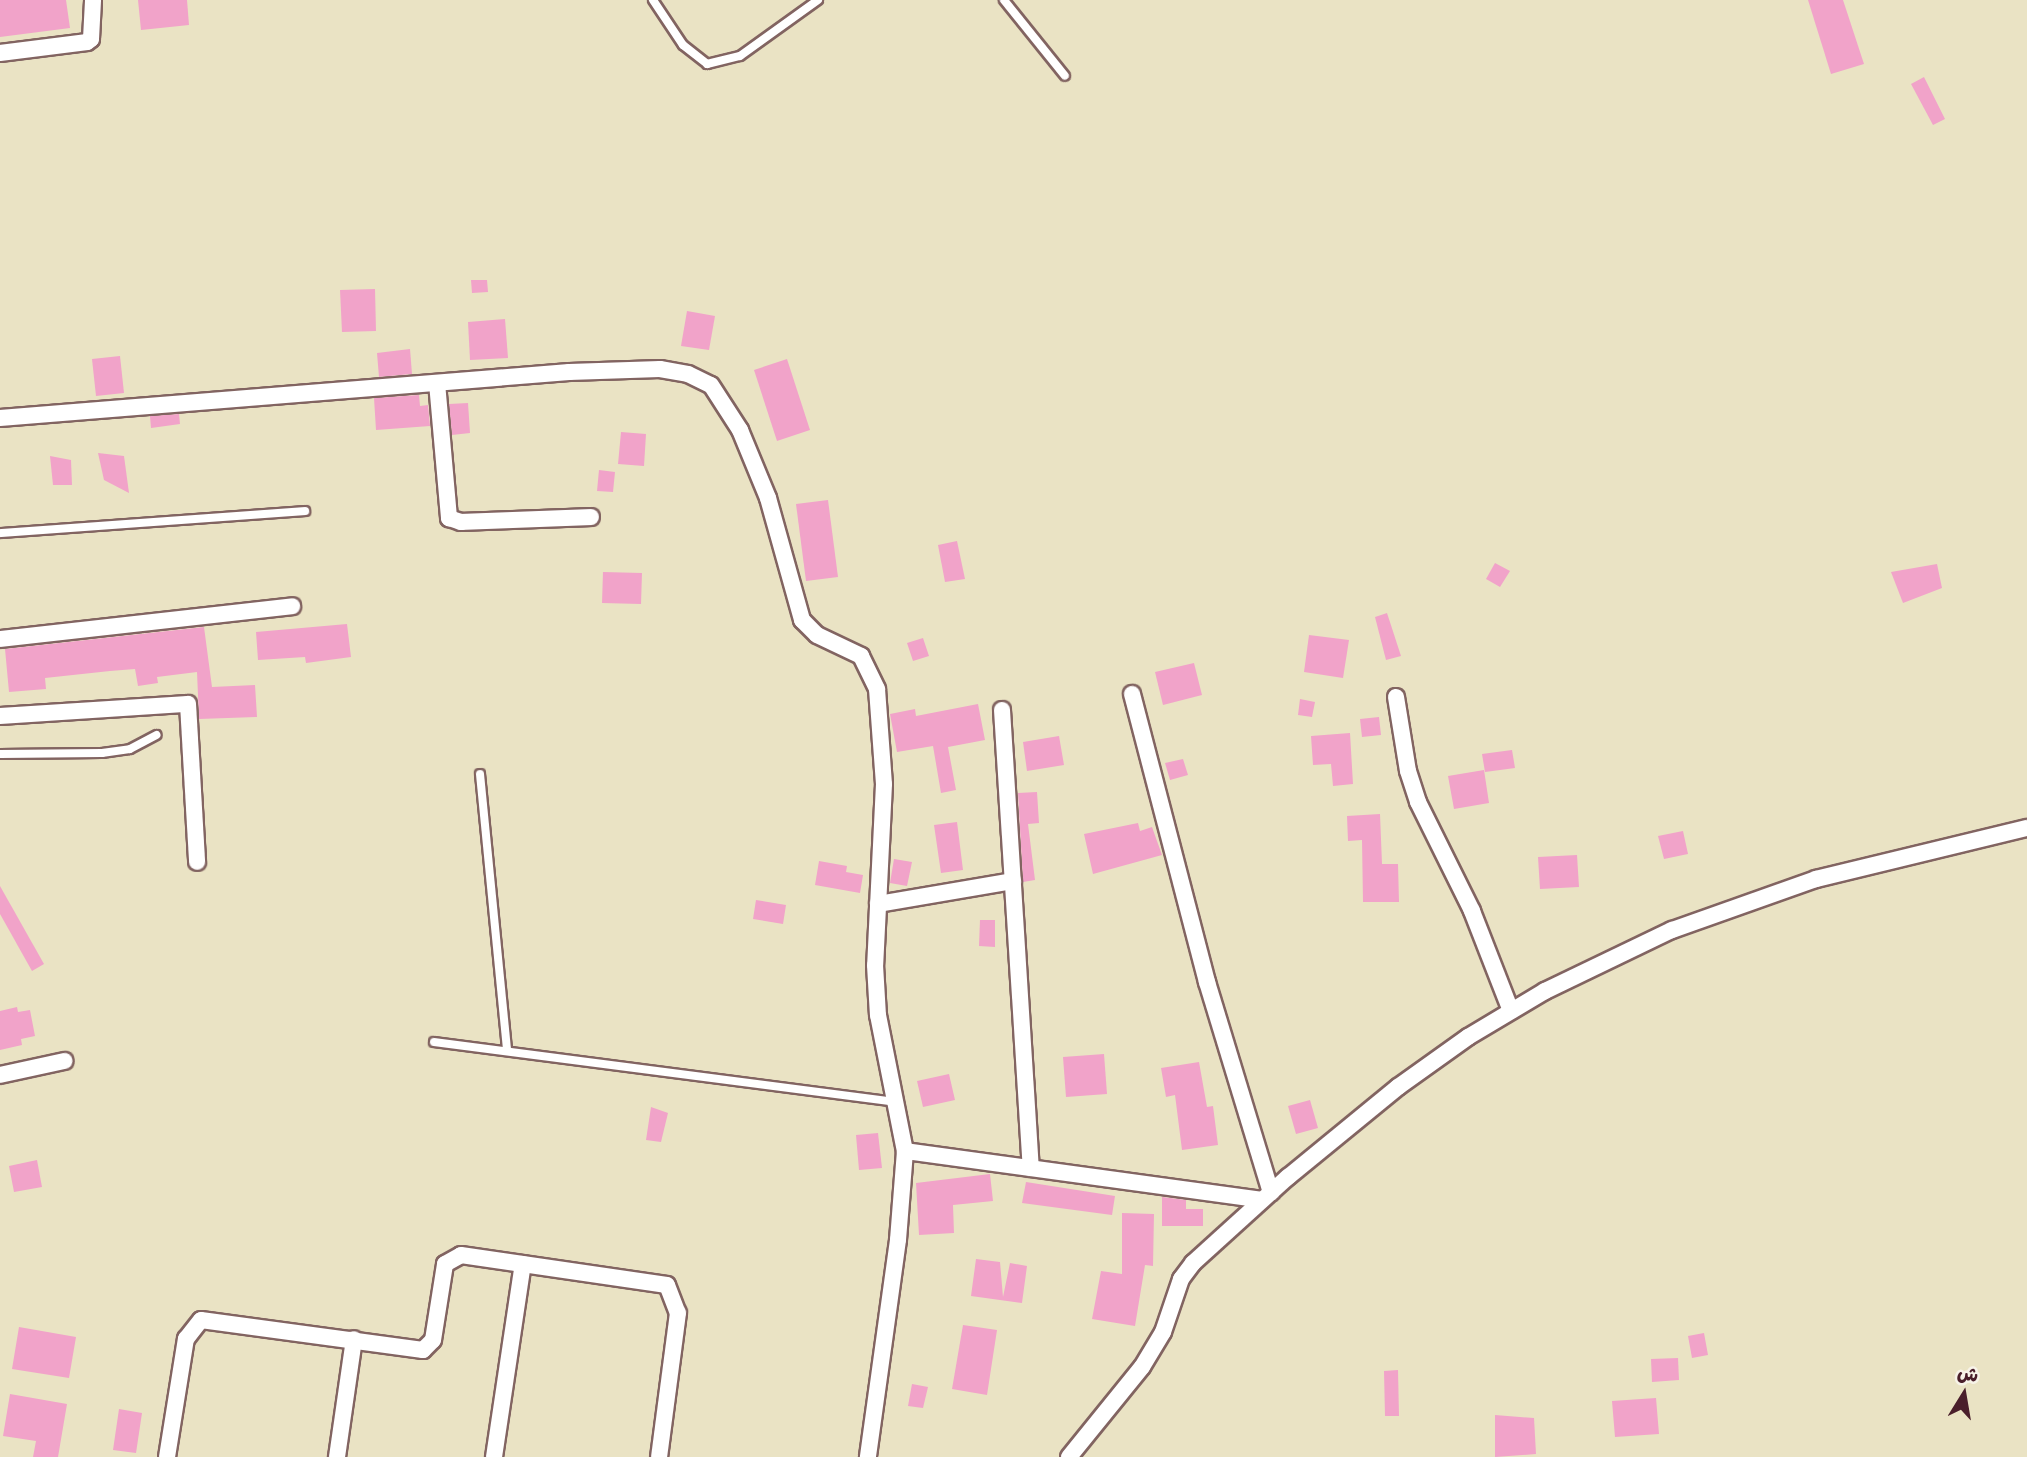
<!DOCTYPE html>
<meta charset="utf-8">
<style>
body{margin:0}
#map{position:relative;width:2027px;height:1457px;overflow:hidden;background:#eae3c4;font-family:Delius,"Playpen Sans Arabic",sans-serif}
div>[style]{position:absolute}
.building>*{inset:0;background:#f1a3c9}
.roads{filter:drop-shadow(2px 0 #826461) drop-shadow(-2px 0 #826461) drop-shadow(0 2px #826461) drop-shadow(0 -2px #826461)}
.service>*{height:8px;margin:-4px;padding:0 4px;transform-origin:4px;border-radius:4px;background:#fff}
.minor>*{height:16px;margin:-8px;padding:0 8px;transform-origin:8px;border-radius:8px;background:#fff}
span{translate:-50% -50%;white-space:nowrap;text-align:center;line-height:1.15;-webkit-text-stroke:6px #f7f3e8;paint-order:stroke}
.north{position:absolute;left:1929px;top:1359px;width:70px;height:70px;-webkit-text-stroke:5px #f7f3e8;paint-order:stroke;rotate:11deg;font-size:19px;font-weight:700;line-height:28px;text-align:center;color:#4a1f2b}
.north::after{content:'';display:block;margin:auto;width:24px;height:32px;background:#4a1f2b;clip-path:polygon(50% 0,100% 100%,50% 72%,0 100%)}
</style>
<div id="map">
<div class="building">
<div style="clip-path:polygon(0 0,66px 0,70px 28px,0 37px)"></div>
<div style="clip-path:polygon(138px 0,187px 0,189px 25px,141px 30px)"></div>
<div style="clip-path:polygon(1808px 0,1843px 0,1864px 64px,1831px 74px)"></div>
<div style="clip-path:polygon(1924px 77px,1945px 119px,1933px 125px,1911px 84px)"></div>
<div style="clip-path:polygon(471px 280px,487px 280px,488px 292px,472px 293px)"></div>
<div style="clip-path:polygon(375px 289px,376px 331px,342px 332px,340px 290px)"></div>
<div style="clip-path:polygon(687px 311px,715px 316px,709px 350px,681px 346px)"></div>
<div style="clip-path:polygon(505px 319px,508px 358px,470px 360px,468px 322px)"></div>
<div style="clip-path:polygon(410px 349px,412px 374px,379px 377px,377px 353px)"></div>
<div style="clip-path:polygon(120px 356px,124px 393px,96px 396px,92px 359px)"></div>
<div style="clip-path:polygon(787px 359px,810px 430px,777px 441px,754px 370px)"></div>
<div style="clip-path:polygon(419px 395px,420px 406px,428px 405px,430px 426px,376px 430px,374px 398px)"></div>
<div style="clip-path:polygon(468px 403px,470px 433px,452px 435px,449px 404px)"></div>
<div style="clip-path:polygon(179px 414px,180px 424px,151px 428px,150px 416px)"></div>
<div style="clip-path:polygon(621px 432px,646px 434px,644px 466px,618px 464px)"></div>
<div style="clip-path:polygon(98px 453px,124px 456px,129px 493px,104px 480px)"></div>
<div style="clip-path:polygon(50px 456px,71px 460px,72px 485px,53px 485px)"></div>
<div style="clip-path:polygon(599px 470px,615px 472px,613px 492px,597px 491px)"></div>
<div style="clip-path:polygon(828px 500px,838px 577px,806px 581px,796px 504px)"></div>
<div style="clip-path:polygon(957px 541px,965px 579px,945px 582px,938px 545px)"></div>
<div style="clip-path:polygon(1495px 563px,1510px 571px,1500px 587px,1486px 579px)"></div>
<div style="clip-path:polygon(1937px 564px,1942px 588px,1903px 603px,1891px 572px)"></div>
<div style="clip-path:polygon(603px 572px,642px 573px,641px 604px,602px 603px)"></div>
<div style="clip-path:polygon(1387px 613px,1401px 656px,1386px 660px,1375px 617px)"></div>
<div style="clip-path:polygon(347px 624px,351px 657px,306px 663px,305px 657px,258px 660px,256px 632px)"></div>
<div style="clip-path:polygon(204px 627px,212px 687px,255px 685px,257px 717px,199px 719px,197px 672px,157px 677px,158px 683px,138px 686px,135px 669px,110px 671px,45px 678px,46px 689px,9px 692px,5px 649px)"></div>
<div style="clip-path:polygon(1309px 635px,1349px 640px,1343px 678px,1304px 672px)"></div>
<div style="clip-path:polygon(923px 638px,929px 656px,913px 661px,907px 643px)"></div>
<div style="clip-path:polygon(1194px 663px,1202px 695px,1163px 705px,1155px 672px)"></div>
<div style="clip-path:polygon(1300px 699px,1315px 702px,1312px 717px,1298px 715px)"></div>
<div style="clip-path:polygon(978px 704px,985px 740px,948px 747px,956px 790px,941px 793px,933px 746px,897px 752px,890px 714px,915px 709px,916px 716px)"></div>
<div style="clip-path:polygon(1379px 717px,1381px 735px,1362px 737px,1360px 719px)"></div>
<div style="clip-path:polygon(1350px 733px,1353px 784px,1333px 786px,1331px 764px,1313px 765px,1311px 736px)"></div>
<div style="clip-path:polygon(1059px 736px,1064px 765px,1027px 771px,1023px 742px)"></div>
<div style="clip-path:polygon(1512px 750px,1515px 768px,1485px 772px,1482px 754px)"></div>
<div style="clip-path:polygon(1183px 759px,1188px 775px,1170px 780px,1165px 763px)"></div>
<div style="clip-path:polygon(1484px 770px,1489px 803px,1454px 809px,1448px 776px)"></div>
<div style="clip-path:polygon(1037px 792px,1039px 823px,1028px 824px,1035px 880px,1023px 882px,1018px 793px)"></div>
<div style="clip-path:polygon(1380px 814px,1382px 864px,1398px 864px,1399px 902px,1363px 902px,1362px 840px,1348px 841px,1347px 816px)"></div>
<div style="clip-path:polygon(957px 822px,963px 870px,941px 873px,934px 825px)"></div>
<div style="clip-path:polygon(1138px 823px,1140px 831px,1152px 827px,1162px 855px,1093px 874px,1084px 834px)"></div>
<div style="clip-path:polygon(1683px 831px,1688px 854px,1664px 859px,1658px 836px)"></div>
<div style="clip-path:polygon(1577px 855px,1579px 887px,1540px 889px,1538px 857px)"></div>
<div style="clip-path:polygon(894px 859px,912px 862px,907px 886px,890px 883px)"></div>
<div style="clip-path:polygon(819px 861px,847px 866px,846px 872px,863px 875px,860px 893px,815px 885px)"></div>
<div style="clip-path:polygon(0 886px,44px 964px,32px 971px,0 914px)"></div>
<div style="clip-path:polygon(756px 900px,786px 905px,783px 924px,753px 919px)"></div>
<div style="clip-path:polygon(980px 920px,995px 920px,995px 947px,979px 946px)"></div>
<div style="clip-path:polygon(17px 1007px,18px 1012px,30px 1010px,35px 1036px,21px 1039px,22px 1045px,0 1050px,0 1011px)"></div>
<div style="clip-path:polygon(1104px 1054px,1107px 1094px,1066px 1097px,1063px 1057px)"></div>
<div style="clip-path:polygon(1199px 1062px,1207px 1107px,1213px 1106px,1218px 1145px,1182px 1150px,1175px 1095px,1166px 1097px,1161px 1068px)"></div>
<div style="clip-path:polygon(949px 1074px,955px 1100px,923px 1107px,917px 1081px)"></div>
<div style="clip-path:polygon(1310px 1100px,1318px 1128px,1296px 1134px,1288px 1106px)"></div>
<div style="clip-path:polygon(651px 1107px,668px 1113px,661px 1142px,646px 1140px)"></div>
<div style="clip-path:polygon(878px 1133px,882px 1168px,859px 1170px,856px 1135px)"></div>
<div style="clip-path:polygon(37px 1160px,42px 1187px,14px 1192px,9px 1166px)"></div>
<div style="clip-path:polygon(990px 1174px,993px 1201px,953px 1205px,954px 1233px,919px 1235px,916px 1183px)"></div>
<div style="clip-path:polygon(1026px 1182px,1115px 1196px,1112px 1215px,1022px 1203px)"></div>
<div style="clip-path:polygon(1162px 1197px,1186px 1200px,1186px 1209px,1203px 1209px,1203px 1226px,1162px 1226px)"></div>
<div style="clip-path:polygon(1122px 1213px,1154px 1214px,1153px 1266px,1145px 1265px,1135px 1326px,1092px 1319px,1101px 1271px,1122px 1274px)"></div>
<div style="clip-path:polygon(976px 1259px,1000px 1262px,1003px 1297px,1010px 1263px,1027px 1266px,1022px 1303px,971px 1296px)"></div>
<div style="clip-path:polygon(963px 1325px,997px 1330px,987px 1395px,952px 1389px)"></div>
<div style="clip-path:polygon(19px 1327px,76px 1337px,69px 1378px,12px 1369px)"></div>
<div style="clip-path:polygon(1704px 1333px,1708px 1355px,1692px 1358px,1688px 1336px)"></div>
<div style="clip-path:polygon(1678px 1358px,1679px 1380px,1652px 1382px,1651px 1359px)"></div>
<div style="clip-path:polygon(1398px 1370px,1399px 1416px,1385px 1416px,1384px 1371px)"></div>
<div style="clip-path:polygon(912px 1384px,928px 1387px,923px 1408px,908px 1406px)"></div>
<div style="clip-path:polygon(10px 1394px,67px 1404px,58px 1457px,33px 1457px,36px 1441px,3px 1436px)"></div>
<div style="clip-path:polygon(1656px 1398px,1659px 1434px,1615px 1437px,1612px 1401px)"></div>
<div style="clip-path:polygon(119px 1409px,142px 1413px,136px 1453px,113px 1450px)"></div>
<div style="clip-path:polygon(1495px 1415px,1534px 1418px,1536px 1454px,1495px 1457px)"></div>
</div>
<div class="roads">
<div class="service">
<div style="left:653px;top:0;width:54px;rotate:56.3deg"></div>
<div style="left:683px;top:45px;width:31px;rotate:38deg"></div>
<div style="left:707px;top:64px;width:34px;rotate:-14deg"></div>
<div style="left:740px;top:56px;width:96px;rotate:-35.7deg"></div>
<div style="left:1004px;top:0;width:97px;rotate:51.2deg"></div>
<div style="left:0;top:533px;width:306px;rotate:-4.1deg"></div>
<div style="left:0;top:754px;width:102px;rotate:-0.6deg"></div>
<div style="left:102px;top:753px;width:28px;rotate:-8deg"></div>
<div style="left:130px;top:749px;width:30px;rotate:-28deg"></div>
<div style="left:480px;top:774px;width:278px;rotate:84.4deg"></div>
<div style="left:434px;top:1042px;width:465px;rotate:7.4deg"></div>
</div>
<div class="minor">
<div style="left:0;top:53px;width:88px;rotate:-7.2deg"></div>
<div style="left:87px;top:42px;width:5px;rotate:-37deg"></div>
<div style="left:91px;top:39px;width:39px;rotate:-87deg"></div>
<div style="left:437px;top:383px;width:136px;rotate:84.9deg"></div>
<div style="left:449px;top:518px;width:13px;rotate:18deg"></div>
<div style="left:461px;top:522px;width:130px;rotate:-2.2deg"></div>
<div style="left:0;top:418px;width:571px;rotate:-4.62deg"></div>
<div style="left:569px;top:372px;width:91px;rotate:-1.9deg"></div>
<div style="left:660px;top:369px;width:28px;rotate:10deg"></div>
<div style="left:688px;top:374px;width:25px;rotate:26deg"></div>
<div style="left:711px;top:385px;width:54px;rotate:57.2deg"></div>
<div style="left:740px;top:430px;width:74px;rotate:67.6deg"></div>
<div style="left:768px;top:498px;width:127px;rotate:74.4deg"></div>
<div style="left:802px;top:620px;width:21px;rotate:45deg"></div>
<div style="left:817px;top:635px;width:49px;rotate:25.5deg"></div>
<div style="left:861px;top:656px;width:37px;rotate:64deg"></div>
<div style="left:877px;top:689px;width:95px;rotate:85.8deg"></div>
<div style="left:884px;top:784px;width:181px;rotate:92.8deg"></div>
<div style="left:875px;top:965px;width:50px;rotate:86.6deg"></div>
<div style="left:878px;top:1015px;width:139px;rotate:78.8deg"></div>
<div style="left:905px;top:1151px;width:89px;rotate:94.5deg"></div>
<div style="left:898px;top:1240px;width:219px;rotate:97.9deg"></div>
<div style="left:0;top:639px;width:294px;rotate:-6.4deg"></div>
<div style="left:1132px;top:694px;width:298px;rotate:75.4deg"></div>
<div style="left:1207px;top:982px;width:220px;rotate:73.1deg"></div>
<div style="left:1396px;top:697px;width:75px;rotate:80.8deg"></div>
<div style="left:1408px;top:771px;width:33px;rotate:72deg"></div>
<div style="left:1418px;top:802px;width:122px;rotate:63.6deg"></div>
<div style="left:1472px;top:911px;width:107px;rotate:68.7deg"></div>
<div style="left:1002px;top:710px;width:459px;rotate:86.4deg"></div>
<div style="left:0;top:716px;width:188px;rotate:-3.7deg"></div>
<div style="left:188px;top:704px;width:158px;rotate:86.7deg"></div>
<div style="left:878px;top:904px;width:137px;rotate:-9.7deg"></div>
<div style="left:0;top:1075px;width:66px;rotate:-12.3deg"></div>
<div style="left:905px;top:1151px;width:360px;rotate:7.8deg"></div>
<div style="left:167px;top:1457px;width:120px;rotate:-80.9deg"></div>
<div style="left:186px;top:1339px;width:24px;rotate:-52deg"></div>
<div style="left:201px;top:1320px;width:224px;rotate:7.7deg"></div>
<div style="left:423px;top:1350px;width:14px;rotate:-45deg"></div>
<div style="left:433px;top:1340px;width:77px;rotate:-81deg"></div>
<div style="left:445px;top:1264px;width:18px;rotate:-29deg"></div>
<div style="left:461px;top:1255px;width:208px;rotate:8.3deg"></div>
<div style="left:667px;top:1285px;width:30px;rotate:69deg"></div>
<div style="left:678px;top:1313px;width:145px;rotate:97.5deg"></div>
<div style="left:337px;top:1457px;width:119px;rotate:-81.8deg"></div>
<div style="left:494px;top:1457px;width:195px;rotate:-81.5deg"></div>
<div style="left:1069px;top:1457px;width:116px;rotate:-51deg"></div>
<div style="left:1142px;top:1367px;width:41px;rotate:-59deg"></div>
<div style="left:1163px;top:1332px;width:56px;rotate:-71.2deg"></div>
<div style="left:1181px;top:1279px;width:20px;rotate:-53deg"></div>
<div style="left:1193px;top:1263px;width:128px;rotate:-42.2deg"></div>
<div style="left:1288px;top:1177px;width:142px;rotate:-39.3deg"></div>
<div style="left:1398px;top:1087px;width:86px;rotate:-35.5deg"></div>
<div style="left:1468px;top:1037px;width:90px;rotate:-30.9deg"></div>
<div style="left:1545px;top:991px;width:141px;rotate:-25.7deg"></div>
<div style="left:1672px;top:930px;width:153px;rotate:-19.5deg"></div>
<div style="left:1816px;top:879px;width:217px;rotate:-13.6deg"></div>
</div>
</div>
<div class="north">ش</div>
</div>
